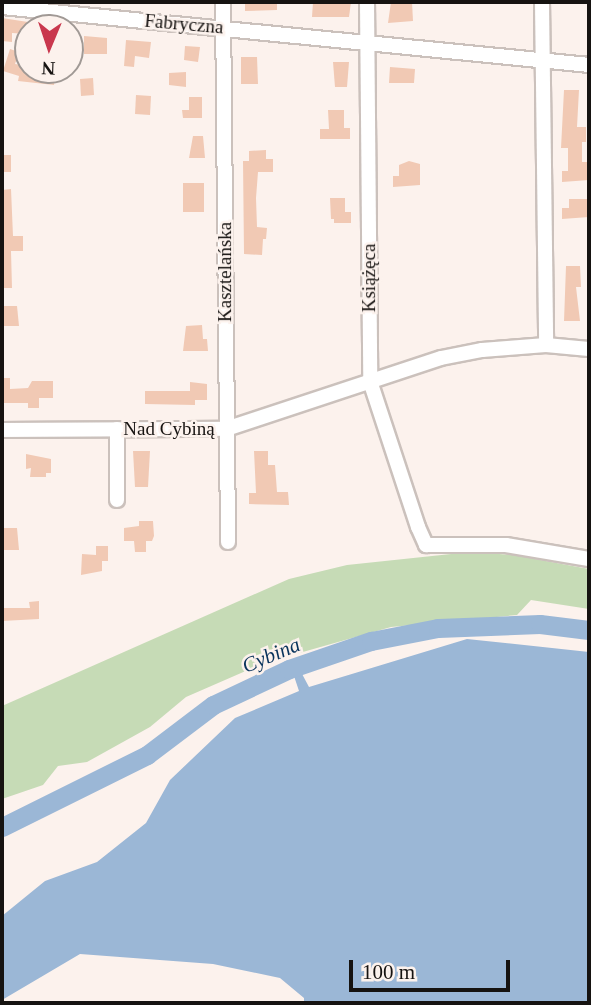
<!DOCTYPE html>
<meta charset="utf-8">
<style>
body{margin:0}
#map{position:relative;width:591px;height:1005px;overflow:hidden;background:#fcf2ed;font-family:Georgia,serif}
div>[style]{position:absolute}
.green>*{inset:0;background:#c6dbb6}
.water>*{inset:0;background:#9bb7d6}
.river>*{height:19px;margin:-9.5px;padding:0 9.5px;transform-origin:9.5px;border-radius:9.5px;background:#9bb7d6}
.building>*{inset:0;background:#f1c9b4}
.roads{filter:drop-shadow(2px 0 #cbc1bc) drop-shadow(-2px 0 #cbc1bc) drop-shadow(0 2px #cbc1bc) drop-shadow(0 -2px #cbc1bc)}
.minor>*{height:14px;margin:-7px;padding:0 7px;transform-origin:7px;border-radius:7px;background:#fff}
span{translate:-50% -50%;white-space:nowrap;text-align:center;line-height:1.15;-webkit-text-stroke:5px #fcf2ed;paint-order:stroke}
.street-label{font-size:19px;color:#161311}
.water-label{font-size:21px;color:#09335c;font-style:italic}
.frame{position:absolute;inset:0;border:4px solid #161311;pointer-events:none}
.north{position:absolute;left:14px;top:14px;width:70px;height:70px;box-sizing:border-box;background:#fcf2ed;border:2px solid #a09995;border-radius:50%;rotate:182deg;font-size:19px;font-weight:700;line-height:28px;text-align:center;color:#161311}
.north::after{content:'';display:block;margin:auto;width:24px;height:32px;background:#c9384e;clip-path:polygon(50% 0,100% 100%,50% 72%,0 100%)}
.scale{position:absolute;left:349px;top:960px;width:161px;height:32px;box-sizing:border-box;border:4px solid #161311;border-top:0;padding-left:9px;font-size:21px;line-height:24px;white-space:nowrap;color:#161311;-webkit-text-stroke:5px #fcf2ed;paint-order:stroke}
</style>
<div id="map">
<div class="green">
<div style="clip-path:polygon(470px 552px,513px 555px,589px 569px,589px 609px,531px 600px,517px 615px,391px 627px,264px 663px,186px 697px,150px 727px,87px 762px,58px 766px,43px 785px,2px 799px,2px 706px,289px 579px,347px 565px)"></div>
</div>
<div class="water">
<div style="clip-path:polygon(467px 639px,589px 652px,589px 1003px,304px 1003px,304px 998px,280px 978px,213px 964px,80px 954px,2px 1000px,2px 916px,45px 881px,97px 862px,146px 823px,170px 780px,235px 718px,299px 691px,294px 676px,301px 672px,309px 687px)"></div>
</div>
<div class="river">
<div style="left:2px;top:827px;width:162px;rotate:-26.4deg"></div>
<div style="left:147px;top:755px;width:83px;rotate:-37.1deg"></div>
<div style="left:213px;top:705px;width:84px;rotate:-25.3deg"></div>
<div style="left:289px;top:669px;width:87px;rotate:-18.9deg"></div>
<div style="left:371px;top:641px;width:68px;rotate:-11deg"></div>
<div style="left:438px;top:628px;width:102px;rotate:-2.2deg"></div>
<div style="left:540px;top:624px;width:49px;rotate:7deg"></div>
</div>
<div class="building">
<div style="clip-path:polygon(245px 2px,277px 2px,277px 10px,245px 11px)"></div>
<div style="clip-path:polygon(313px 2px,351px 2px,349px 17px,312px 17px)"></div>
<div style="clip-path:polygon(391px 2px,412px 2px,413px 21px,388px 23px)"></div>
<div style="clip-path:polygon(2px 18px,28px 22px,28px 34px,12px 33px,12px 42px,2px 41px)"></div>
<div style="clip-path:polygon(84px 36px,107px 38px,107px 54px,84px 54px)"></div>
<div style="clip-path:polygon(126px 40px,151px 42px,149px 58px,135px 56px,134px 67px,124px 66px)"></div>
<div style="clip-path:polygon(185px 46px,200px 47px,198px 62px,184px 60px)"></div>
<div style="clip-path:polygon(10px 49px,19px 52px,15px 64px,28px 66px,28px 70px,56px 70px,54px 85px,18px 81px,19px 76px,3px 71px)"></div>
<div style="clip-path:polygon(241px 57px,257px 57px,258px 84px,241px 84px)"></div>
<div style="clip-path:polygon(333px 62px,349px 62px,347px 87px,335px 87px)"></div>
<div style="clip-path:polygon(390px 67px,415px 69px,414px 83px,389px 83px)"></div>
<div style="clip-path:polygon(186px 72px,186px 87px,169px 85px,169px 73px)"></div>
<div style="clip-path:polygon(93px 78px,94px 95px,81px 96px,80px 79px)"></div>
<div style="clip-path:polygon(564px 90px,579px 90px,577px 127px,586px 127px,586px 142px,582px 142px,582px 162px,587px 162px,589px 180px,562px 182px,562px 171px,568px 171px,568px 148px,561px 148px)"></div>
<div style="clip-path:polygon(136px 95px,151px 96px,150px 115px,135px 114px)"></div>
<div style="clip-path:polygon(189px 97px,202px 97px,202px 118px,183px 118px,182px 110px,189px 110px)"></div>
<div style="clip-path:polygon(328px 110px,344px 110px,344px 128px,350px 128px,350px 139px,320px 139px,320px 129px,329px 129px)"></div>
<div style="clip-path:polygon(193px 136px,203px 136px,205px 158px,189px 158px)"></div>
<div style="clip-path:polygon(266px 150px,266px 159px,273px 159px,273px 172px,258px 172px,256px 198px,257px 227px,267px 228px,266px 239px,263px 239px,262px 255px,244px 254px,243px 161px,249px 161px,249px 151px)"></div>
<div style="clip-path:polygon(2px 155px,11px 155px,11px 172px,2px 172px)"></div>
<div style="clip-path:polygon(409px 161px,420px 164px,420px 185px,393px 187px,393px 176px,399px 176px,399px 165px)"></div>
<div style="clip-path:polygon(183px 183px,204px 183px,204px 212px,183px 212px)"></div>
<div style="clip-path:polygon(11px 189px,13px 236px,23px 236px,23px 251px,11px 251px,12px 288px,2px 288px,2px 190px)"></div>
<div style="clip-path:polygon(330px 198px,345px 198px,345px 212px,351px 212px,351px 223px,334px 223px,334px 219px,331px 219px)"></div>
<div style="clip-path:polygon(569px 199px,589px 199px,589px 217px,562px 219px,562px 208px,569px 208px)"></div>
<div style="clip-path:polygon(566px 266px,580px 266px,581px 287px,576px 287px,580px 321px,564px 321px)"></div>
<div style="clip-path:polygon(2px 306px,17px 306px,19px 326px,2px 326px)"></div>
<div style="clip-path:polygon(202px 325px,203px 339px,207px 339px,208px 351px,183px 351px,186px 326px)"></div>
<div style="clip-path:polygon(2px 378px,10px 378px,10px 389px,28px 388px,32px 381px,53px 381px,53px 398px,39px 398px,39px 408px,28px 408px,28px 403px,3px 403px)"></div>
<div style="clip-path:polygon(190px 382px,207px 384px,207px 400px,195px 400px,195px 405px,145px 404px,145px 391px,190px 391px)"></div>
<div style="clip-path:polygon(133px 451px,150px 451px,148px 487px,135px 487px)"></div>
<div style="clip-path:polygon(254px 451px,268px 451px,268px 465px,275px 465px,277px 492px,288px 492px,289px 505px,249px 504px,249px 493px,256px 493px)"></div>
<div style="clip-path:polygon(26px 454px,51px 459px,51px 473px,46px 473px,46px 477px,30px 477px,31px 468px,26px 469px)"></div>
<div style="clip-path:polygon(139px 521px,153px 521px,154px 536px,152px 541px,146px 541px,146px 552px,135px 552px,134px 541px,124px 541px,124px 528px,139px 526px)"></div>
<div style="clip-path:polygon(2px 528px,17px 528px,19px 550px,2px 550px)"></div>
<div style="clip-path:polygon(96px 546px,108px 546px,108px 561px,102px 561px,102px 571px,81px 575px,82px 554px,96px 555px)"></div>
<div style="clip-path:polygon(39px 601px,39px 619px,2px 621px,2px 608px,30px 608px,29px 602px)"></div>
</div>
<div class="roads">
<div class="minor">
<div style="left:223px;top:2px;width:540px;rotate:89.47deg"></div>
<div style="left:367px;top:2px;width:379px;rotate:89.5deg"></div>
<div style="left:370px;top:381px;width:154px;rotate:71.8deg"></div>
<div style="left:418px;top:527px;width:20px;rotate:66deg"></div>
<div style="left:426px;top:545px;width:80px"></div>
<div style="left:506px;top:545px;width:84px;rotate:9.6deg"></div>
<div style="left:542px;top:2px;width:343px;rotate:89.3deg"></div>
<div style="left:2px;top:7px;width:590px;rotate:5.64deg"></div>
<div style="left:117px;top:429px;width:71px;rotate:90deg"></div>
<div style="left:2px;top:430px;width:224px;rotate:-0.3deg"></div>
<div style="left:226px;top:429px;width:226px;rotate:-18.3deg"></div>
<div style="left:441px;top:358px;width:42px;rotate:-11deg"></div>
<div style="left:482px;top:350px;width:64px;rotate:-4.5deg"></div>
<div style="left:546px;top:345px;width:43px;rotate:5.3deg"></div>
</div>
</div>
<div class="street-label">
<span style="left:184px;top:24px;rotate:5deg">Fabryczna</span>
<span style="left:225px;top:272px;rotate:-90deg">Kasztelańska</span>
<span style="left:369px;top:278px;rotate:-90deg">Książęca</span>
<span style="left:169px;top:429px">Nad Cybiną</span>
</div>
<div class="water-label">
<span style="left:271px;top:655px;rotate:-23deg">Cybina</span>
</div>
<div class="frame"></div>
<div class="north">N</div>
<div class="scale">100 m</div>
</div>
